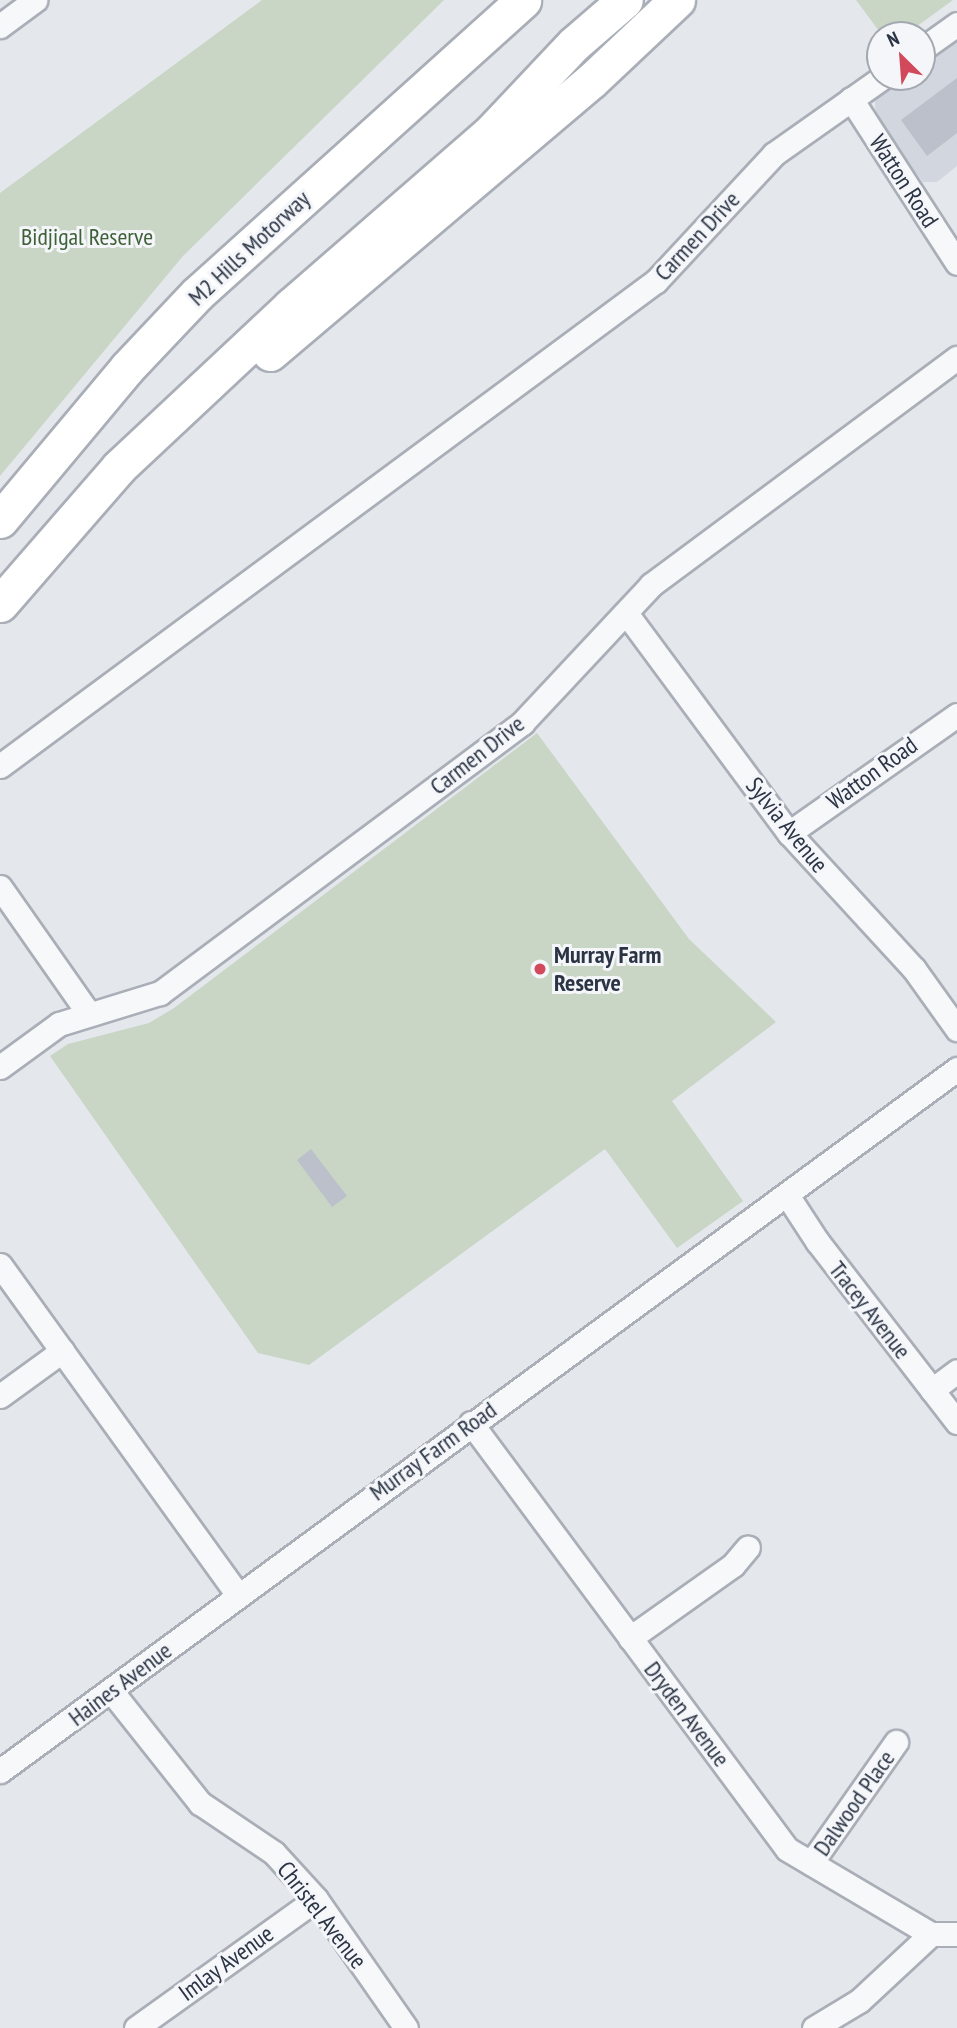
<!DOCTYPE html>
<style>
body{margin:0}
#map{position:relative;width:957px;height:2028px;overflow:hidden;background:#e4e7ec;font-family:"PT Sans Narrow",sans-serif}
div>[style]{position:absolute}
.built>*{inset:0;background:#d2d6de}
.green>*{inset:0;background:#c9d6c5}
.building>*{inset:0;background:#bbc0ca}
.roads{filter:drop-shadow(2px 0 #a9aeb7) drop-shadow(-2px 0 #a9aeb7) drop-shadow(0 2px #a9aeb7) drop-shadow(0 -2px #a9aeb7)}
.minor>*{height:23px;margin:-11.5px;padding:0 11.5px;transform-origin:11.5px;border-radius:11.5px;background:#f7f8fa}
.highway>*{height:35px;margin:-17.5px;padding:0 17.5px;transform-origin:17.5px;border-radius:17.5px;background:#fff}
.dots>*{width:19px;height:19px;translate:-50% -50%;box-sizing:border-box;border:4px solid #f4f6f9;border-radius:50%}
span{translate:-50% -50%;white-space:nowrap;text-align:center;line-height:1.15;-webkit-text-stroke:6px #f4f6f9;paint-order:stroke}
.street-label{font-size:24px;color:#2b3445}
.park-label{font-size:24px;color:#3f6138}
.poi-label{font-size:24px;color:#2b3445;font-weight:700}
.left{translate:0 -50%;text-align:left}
.north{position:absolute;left:866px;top:21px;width:70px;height:70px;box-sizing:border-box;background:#f4f6f9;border:2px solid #a4a8b1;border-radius:50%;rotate:335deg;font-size:19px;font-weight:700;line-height:28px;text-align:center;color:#2b3445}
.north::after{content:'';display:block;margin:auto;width:24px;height:32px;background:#d1495b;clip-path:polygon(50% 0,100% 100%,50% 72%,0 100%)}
</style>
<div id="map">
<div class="built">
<div style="clip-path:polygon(957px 38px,957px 166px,937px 182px,923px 182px,876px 121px,875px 100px,903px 77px,922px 77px,922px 63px)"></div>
</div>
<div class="green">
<div style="clip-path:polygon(262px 0,444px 0,183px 256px,0 476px,0 193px)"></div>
<div style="clip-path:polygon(856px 0,953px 0,905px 35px,882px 35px)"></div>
<div style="clip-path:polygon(537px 733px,689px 939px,776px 1022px,672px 1101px,743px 1201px,677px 1248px,605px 1149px,309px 1365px,258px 1353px,50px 1056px,68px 1044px,149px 1023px,174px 1008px)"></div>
</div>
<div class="building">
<div style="clip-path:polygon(957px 78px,957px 133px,927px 156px,901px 120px)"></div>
<div style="clip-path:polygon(311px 1149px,347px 1196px,332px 1207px,297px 1160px)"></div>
</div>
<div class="roads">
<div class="minor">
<div style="left:0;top:26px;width:44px;rotate:-36.6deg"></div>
<div style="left:922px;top:49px;width:43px;rotate:-35.5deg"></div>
<div style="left:851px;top:99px;width:195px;rotate:57.1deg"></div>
<div style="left:626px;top:613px;width:274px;rotate:53.5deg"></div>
<div style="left:789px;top:833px;width:185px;rotate:47.4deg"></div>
<div style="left:914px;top:969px;width:74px;rotate:54.4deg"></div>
<div style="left:0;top:766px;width:816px;rotate:-36.48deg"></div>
<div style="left:656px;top:281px;width:173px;rotate:-47.1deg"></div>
<div style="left:774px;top:154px;width:133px;rotate:-35.2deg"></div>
<div style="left:789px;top:833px;width:205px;rotate:-35.1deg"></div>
<div style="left:0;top:887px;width:155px;rotate:55deg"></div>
<div style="left:0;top:1067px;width:73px;rotate:-36.1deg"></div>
<div style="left:59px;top:1024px;width:106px;rotate:-17.1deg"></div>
<div style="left:160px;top:993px;width:452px;rotate:-36.7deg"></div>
<div style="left:522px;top:723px;width:189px;rotate:-46.9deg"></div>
<div style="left:651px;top:585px;width:381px;rotate:-36.6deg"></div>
<div style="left:787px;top:1195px;width:55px;rotate:56.9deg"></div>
<div style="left:817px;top:1241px;width:229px;rotate:52.3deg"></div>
<div style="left:0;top:1265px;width:405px;rotate:54.2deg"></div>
<div style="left:932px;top:1390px;width:31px;rotate:-37deg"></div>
<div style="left:0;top:1396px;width:77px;rotate:-36deg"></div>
<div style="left:471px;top:1423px;width:530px;rotate:53.43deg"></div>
<div style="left:787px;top:1849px;width:167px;rotate:30.6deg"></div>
<div style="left:931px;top:1934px;width:26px"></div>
<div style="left:630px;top:1638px;width:126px;rotate:-35.3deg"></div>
<div style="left:733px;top:1565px;width:23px;rotate:-50deg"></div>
<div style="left:112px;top:1692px;width:142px;rotate:51.6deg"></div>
<div style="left:200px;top:1803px;width:89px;rotate:34deg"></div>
<div style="left:274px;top:1853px;width:62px;rotate:47.6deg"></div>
<div style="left:316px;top:1899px;width:157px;rotate:55.1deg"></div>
<div style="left:0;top:1771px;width:1187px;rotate:-36.26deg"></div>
<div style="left:811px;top:1863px;width:148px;rotate:-54.9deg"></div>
<div style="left:136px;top:2028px;width:221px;rotate:-35.6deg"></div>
<div style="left:814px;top:2028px;width:52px;rotate:-31deg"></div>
<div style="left:859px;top:2001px;width:98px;rotate:-42.9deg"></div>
</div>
<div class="highway">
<div style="left:270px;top:353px;width:422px;rotate:-40.3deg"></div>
<div style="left:592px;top:80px;width:117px;rotate:-43.3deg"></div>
<div style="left:0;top:520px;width:198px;rotate:-50.1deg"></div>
<div style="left:127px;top:368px;width:102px;rotate:-46.6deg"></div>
<div style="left:197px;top:294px;width:439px;rotate:-42deg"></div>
<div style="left:0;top:604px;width:181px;rotate:-49deg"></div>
<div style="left:119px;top:467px;width:236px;rotate:-43.1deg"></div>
<div style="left:291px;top:306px;width:264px;rotate:-41deg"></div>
<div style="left:490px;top:133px;width:122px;rotate:-46.7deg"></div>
<div style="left:574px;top:44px;width:67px;rotate:-40.8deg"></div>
</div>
</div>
<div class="dots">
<div style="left:540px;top:969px;background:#d1495b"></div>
</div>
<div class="street-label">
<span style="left:904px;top:181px;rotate:57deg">Watton Road</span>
<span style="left:697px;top:236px;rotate:-47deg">Carmen Drive</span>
<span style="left:249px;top:248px;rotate:-43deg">M2 Hills Motorway</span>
<span style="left:477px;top:755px;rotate:-38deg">Carmen Drive</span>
<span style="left:872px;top:773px;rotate:-36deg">Watton Road</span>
<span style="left:787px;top:825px;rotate:51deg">Sylvia Avenue</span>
<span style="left:870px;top:1310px;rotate:52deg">Tracey Avenue</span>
<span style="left:433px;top:1451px;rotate:-36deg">Murray Farm Road</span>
<span style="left:120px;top:1684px;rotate:-37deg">Haines Avenue</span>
<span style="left:687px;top:1714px;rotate:53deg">Dryden Avenue</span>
<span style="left:854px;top:1803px;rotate:-55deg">Dalwood Place</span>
<span style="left:322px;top:1915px;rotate:52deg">Christel Avenue</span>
<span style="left:226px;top:1963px;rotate:-36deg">Imlay Avenue</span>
</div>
<div class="park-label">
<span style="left:87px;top:237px">Bidjigal Reserve</span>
</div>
<div class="poi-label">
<span class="left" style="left:554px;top:969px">Murray Farm<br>Reserve</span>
</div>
<div class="north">N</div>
</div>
